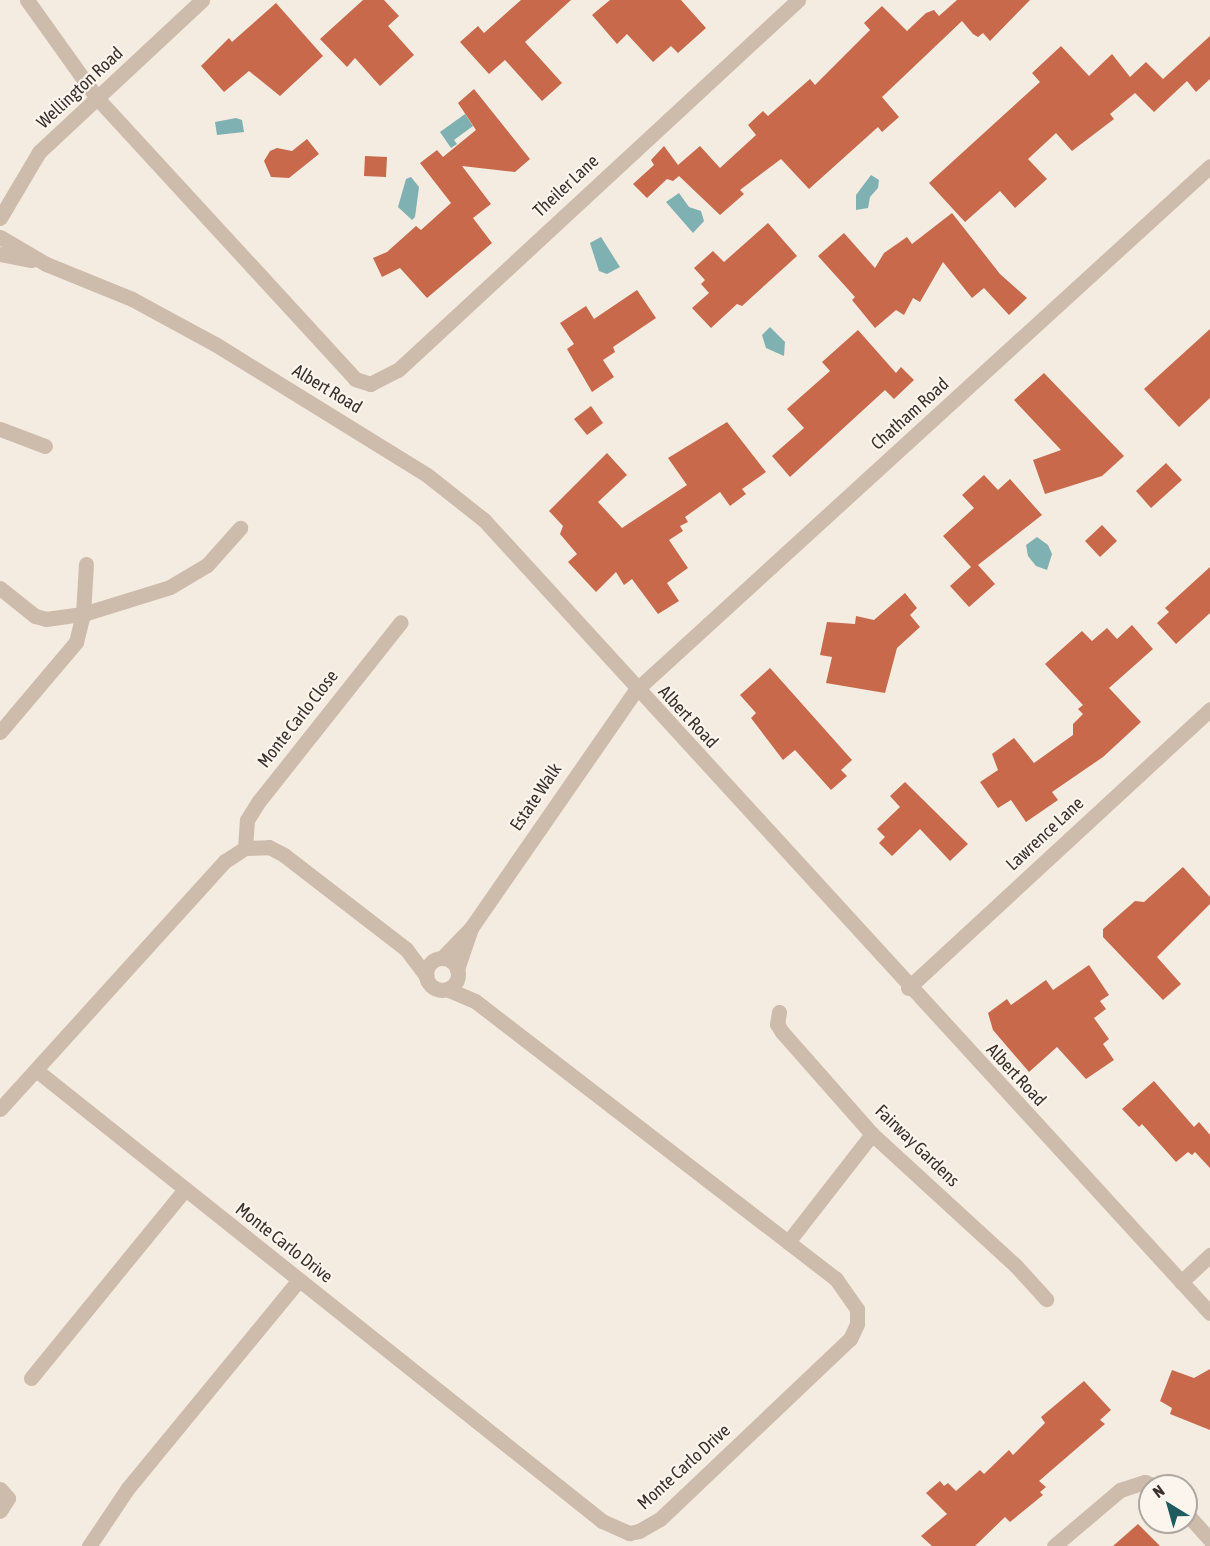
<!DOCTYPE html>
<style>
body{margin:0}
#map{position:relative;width:1210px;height:1546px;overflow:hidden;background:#f4ebe1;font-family:"Asap Condensed",sans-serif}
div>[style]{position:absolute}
.water>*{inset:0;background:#7fb0b2}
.building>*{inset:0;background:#c8694b}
.minor>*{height:15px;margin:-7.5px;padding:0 7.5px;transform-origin:7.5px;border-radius:7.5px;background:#cdbbac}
.minor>.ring{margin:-7.5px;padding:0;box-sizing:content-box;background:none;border:15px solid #cdbbac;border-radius:50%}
.tertiary>*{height:15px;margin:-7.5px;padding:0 7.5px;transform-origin:7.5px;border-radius:7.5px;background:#cdbbac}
span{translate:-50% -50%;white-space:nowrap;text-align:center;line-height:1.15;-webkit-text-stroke:4.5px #fbf5ee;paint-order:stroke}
.street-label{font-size:18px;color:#3b302b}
.north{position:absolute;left:1138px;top:1474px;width:60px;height:60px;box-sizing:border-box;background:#fbf5ee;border:2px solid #aea6a0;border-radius:50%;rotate:323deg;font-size:16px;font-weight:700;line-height:24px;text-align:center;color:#3b302b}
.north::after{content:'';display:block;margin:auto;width:21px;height:27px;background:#1f5a5e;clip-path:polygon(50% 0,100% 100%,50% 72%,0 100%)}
</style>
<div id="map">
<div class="water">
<div style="clip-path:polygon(465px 114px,473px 126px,454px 140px,457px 144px,451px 148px,440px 132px)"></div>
<div style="clip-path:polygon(236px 118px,242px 120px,244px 132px,217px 135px,215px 122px)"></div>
<div style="clip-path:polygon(871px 175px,879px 180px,878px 188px,870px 197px,868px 208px,856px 210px,856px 195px)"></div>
<div style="clip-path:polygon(411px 177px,419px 187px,415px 217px,412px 220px,398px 207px,406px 179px)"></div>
<div style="clip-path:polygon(679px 193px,689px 207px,701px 211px,704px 221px,693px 233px,666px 202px)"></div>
<div style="clip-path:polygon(601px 237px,620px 267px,607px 274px,599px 271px,590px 243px)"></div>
<div style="clip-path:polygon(770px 327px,785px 342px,784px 356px,766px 348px,762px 335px)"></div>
<div style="clip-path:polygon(1037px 537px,1048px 545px,1052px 554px,1047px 570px,1036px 566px,1028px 556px,1026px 545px)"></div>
</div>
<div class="building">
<div style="clip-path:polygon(363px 0,384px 0,399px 16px,388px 26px,414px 55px,380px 86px,355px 58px,347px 67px,320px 39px)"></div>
<div style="clip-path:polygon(521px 0,571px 0,525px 42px,562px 83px,542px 101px,505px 60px,489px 74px,460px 42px,478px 26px,484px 33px)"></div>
<div style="clip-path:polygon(610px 0,681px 0,706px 28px,678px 53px,671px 46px,653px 62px,627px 34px,617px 44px,592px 15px)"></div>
<div style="clip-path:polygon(957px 0,1030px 0,990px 41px,983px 33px,978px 37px,973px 34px,962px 21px,882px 97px,899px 117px,882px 132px,878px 127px,809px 189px,781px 159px,740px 190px,744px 194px,720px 215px,679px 176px,673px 181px,667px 179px,647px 198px,633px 184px,654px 165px,651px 160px,664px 146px,678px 165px,700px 146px,720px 168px,756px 135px,748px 125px,763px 111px,768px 116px,810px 79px,815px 85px,870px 30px,864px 23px,882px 6px,907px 31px,926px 13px,934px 10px,939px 16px)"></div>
<div style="clip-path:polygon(276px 3px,323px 56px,280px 96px,249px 71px,224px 92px,201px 66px,229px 38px,232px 42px)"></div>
<div style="clip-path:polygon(1210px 36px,1210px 79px,1196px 92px,1187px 81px,1154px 112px,1135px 93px,1110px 114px,1114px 119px,1072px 151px,1056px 133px,1028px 159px,1047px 179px,1015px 208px,1000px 191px,965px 222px,929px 183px,1040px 82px,1032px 73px,1061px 46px,1089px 76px,1112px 54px,1130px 77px,1146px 62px,1163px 79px)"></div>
<div style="clip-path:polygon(474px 89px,530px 159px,515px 172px,462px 166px,491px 204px,473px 218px,492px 243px,427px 298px,400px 268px,382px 277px,373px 258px,387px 252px,416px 226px,421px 230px,451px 203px,420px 163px,437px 150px,443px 157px,476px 130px,458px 103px)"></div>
<div style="clip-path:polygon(307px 139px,319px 154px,289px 178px,271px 177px,264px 161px,270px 151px,277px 148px,292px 151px)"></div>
<div style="clip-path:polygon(365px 156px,387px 157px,386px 177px,364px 176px)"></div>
<div style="clip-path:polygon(952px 213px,1000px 274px,1027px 298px,1009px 315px,984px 288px,972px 298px,943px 262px,920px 302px,913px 298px,904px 315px,896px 310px,875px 328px,852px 300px,855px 297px,818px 256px,844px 233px,875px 268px,884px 253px,907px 237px,912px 244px)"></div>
<div style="clip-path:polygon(768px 223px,797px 256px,742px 306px,737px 304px,711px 328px,692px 308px,709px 293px,701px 284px,705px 280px,694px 268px,713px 251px,724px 262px)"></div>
<div style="clip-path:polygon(637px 290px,656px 318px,613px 347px,615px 352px,603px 360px,614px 377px,592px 392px,567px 349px,574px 344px,560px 323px,586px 306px,594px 319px)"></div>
<div style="clip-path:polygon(1210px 329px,1210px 398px,1179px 427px,1144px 389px)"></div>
<div style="clip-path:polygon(858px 330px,896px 373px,901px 367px,914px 380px,894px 399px,885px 390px,790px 477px,772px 456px,804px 428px,787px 409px,830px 371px,822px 362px)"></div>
<div style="clip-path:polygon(1044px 373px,1124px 456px,1102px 476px,1045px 494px,1033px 460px,1061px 450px,1014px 400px)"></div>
<div style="clip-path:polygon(591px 406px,603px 423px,587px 435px,574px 419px)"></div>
<div style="clip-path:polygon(727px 422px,766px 472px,742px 489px,746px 494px,730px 506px,720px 492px,685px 517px,688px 522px,680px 526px,683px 531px,669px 540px,688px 568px,667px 583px,679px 601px,658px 614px,632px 579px,624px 585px,616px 572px,596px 592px,568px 562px,577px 554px,560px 534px,563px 526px,549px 511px,607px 453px,627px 475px,598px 502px,622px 528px,687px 485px,668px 458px)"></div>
<div style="clip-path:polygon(1166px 463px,1182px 480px,1151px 508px,1136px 491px)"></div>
<div style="clip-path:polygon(984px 475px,998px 490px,1010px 479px,1042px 515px,978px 565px,995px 584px,969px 607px,950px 586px,971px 567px,943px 536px,974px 508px,962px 495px)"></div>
<div style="clip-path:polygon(1102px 525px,1117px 541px,1100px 557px,1085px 541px)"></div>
<div style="clip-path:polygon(1210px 567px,1210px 613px,1176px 644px,1157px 623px,1169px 612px,1165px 608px)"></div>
<div style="clip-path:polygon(905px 593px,917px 608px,910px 615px,920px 627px,897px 648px,885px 693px,826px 683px,832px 657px,820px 655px,827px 622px,855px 624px,856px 616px,874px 620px)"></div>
<div style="clip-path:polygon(1132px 625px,1153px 649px,1109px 688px,1141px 722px,1103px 757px,1052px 792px,1058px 800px,1026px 822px,1011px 800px,998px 808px,980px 782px,998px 770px,992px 754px,1014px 738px,1034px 763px,1073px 735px,1073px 724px,1083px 714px,1078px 709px,1083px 705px,1045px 664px,1082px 631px,1092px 641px,1107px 628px,1117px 639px)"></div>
<div style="clip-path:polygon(770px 668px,852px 760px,841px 770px,847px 776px,831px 790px,795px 750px,783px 760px,751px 718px,756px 713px,740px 695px)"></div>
<div style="clip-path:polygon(905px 782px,968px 844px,950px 861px,920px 829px,892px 856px,879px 843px,885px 837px,877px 829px,900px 807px,890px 796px)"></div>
<div style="clip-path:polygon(1183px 867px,1210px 897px,1210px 904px,1157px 957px,1181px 984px,1163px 1000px,1103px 937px,1103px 929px,1135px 901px,1144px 902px)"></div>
<div style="clip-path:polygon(1089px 965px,1109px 995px,1100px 1001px,1106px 1009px,1094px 1018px,1109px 1039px,1103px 1044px,1114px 1060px,1086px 1079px,1057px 1047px,1029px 1072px,993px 1030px,988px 1013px,1007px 999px,1011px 1005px,1046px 980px,1053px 990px)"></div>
<div style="clip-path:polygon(1154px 1081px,1194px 1127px,1199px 1122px,1210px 1135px,1210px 1168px,1195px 1152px,1192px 1155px,1188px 1152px,1176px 1162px,1142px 1124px,1139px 1127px,1122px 1109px)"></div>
<div style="clip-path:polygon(1210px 1369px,1210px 1430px,1170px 1414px,1172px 1408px,1160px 1401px,1172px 1370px,1194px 1378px)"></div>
<div style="clip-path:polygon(1084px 1381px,1111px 1410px,1100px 1420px,1105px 1424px,1039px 1481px,1046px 1487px,1040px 1492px,1043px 1495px,1010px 1522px,1005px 1517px,975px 1546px,932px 1546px,921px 1536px,947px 1514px,926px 1493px,940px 1481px,944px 1486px,948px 1483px,956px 1491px,980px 1470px,984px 1474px,1009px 1450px,1013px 1455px,1045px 1423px,1041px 1417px)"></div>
<div style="clip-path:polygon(1138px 1524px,1160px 1546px,1113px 1546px)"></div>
</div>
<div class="minor">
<div style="left:27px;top:0;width:120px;rotate:54.5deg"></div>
<div style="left:97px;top:98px;width:381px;rotate:47.4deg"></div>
<div style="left:355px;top:379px;width:16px;rotate:18deg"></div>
<div style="left:370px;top:384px;width:31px;rotate:-27deg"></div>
<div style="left:398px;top:370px;width:545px;rotate:-42.77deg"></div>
<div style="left:0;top:218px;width:77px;rotate:-59.4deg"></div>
<div style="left:39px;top:152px;width:223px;rotate:-43deg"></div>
<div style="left:0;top:429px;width:48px;rotate:20.7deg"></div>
<div style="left:0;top:588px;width:45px;rotate:38.7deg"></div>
<div style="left:35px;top:616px;width:11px;rotate:15deg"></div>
<div style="left:46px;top:619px;width:37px;rotate:-8deg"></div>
<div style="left:83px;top:614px;width:91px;rotate:-17.2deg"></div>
<div style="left:170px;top:587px;width:43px;rotate:-30.7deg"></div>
<div style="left:207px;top:565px;width:50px;rotate:-48.3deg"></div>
<div style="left:0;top:732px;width:118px;rotate:-49.8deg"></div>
<div style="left:76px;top:642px;width:29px;rotate:-76deg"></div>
<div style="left:83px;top:614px;width:50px;rotate:-86.6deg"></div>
<div style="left:245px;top:848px;width:28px;rotate:-86deg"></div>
<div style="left:247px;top:820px;width:22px;rotate:-58deg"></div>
<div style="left:259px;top:801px;width:228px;rotate:-51.6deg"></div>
<div style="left:442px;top:958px;width:42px;rotate:-46deg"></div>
<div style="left:471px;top:928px;width:290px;rotate:-55.3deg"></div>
<div style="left:636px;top:690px;width:777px;rotate:-42.39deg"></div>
<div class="ring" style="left:426px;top:958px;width:17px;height:17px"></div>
<div style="left:457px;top:969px;width:43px;rotate:-71.1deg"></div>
<div style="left:908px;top:988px;width:411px;rotate:-42.7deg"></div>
<div style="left:779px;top:1012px;width:12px;rotate:99deg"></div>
<div style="left:777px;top:1024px;width:9px;rotate:58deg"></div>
<div style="left:782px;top:1032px;width:136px;rotate:48.6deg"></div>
<div style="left:872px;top:1134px;width:195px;rotate:42.5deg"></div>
<div style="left:1016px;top:1266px;width:45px;rotate:47.7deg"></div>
<div style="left:36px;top:1070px;width:724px;rotate:38.55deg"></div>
<div style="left:602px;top:1521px;width:30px;rotate:24deg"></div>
<div style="left:629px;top:1533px;width:10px;rotate:-11deg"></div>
<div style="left:639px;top:1531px;width:24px;rotate:-30deg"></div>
<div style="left:660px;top:1519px;width:262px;rotate:-43.5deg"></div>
<div style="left:850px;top:1339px;width:17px;rotate:-65deg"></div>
<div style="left:857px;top:1324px;width:15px;rotate:-90deg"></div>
<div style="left:857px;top:1309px;width:37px;rotate:-125deg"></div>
<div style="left:836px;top:1279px;width:456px;rotate:-142.4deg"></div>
<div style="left:475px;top:1001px;width:30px;rotate:-157deg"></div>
<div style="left:0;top:1109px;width:335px;rotate:-47.8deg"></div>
<div style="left:225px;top:861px;width:24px;rotate:-33deg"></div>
<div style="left:245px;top:848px;width:24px;rotate:-2deg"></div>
<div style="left:269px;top:847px;width:17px;rotate:28deg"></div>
<div style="left:284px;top:855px;width:154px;rotate:37.6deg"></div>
<div style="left:406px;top:949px;width:34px;rotate:53deg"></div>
<div style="left:788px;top:1242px;width:137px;rotate:-52.1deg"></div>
<div style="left:1181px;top:1282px;width:40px;rotate:-43deg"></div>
<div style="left:31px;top:1378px;width:244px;rotate:-50.8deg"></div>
<div style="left:0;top:1489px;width:12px;rotate:48deg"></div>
<div style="left:8px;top:1498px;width:15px;rotate:122deg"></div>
<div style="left:1186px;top:1513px;width:36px;rotate:48deg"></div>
<div style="left:89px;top:1546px;width:70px;rotate:-56.1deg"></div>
<div style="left:128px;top:1488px;width:269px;rotate:-50.6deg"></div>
<div style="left:1054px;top:1546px;width:87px;rotate:-40.3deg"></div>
<div style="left:1120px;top:1490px;width:26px;rotate:-18deg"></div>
<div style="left:1145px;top:1482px;width:11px;rotate:22deg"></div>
</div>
<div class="tertiary">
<div style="left:0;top:237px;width:53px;rotate:30.4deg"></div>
<div style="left:46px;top:264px;width:93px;rotate:22.1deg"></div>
<div style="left:132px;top:299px;width:94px;rotate:28.5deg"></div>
<div style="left:215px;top:344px;width:249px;rotate:31.7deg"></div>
<div style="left:427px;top:475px;width:73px;rotate:38.3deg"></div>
<div style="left:484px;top:520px;width:1075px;rotate:47.53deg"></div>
<div style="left:0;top:254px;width:32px;rotate:11deg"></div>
</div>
<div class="street-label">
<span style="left:80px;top:88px;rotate:-43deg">Wellington Road</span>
<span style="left:566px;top:186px;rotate:-43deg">Theiler Lane</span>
<span style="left:327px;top:389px;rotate:31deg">Albert Road</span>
<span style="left:910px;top:414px;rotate:-42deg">Chatham Road</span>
<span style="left:688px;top:717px;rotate:47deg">Albert Road</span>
<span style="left:298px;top:719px;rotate:-52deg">Monte Carlo Close</span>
<span style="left:536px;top:797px;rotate:-56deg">Estate Walk</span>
<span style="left:1045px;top:834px;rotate:-43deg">Lawrence Lane</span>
<span style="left:1016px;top:1075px;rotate:47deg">Albert Road</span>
<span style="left:917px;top:1146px;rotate:44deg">Fairway Gardens</span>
<span style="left:284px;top:1243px;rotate:38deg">Monte Carlo Drive</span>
<span style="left:684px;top:1467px;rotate:-42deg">Monte Carlo Drive</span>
</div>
<div class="north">N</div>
</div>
